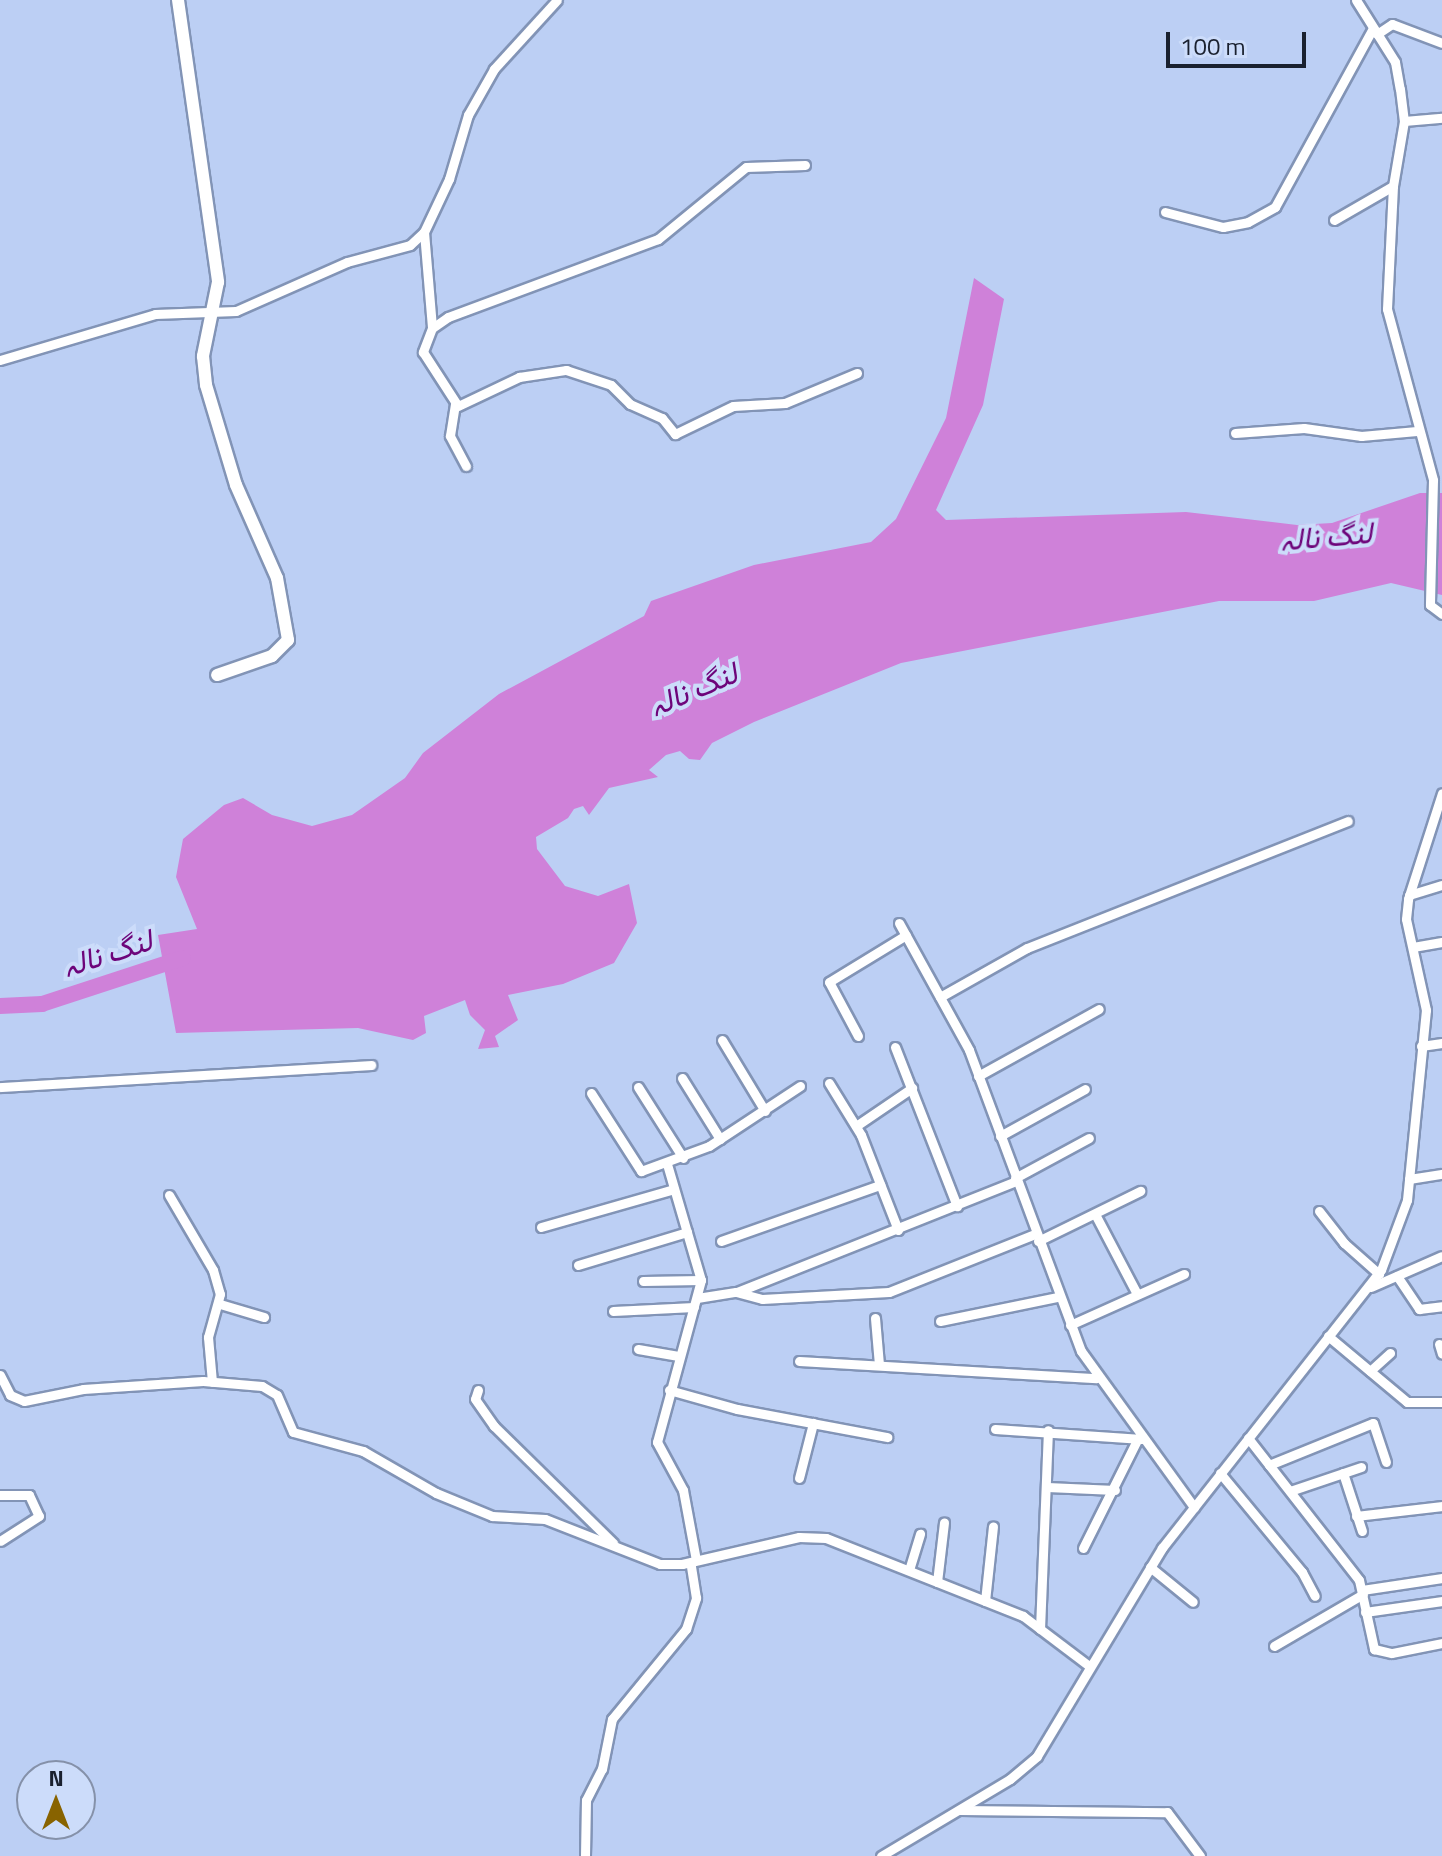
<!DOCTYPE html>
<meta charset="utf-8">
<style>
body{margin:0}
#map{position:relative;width:1442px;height:1856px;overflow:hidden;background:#bccff4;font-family:"Titillium Web",Vazirmatn,sans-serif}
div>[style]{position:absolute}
.water>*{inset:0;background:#cf81d9}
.river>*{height:16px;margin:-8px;padding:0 8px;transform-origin:8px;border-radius:8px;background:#cf81d9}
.roads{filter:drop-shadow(2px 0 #8294b6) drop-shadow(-2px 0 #8294b6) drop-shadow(0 2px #8294b6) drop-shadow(0 -2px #8294b6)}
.minor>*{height:9px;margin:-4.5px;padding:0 4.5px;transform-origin:4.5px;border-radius:4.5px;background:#fff}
.tertiary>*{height:12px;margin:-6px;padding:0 6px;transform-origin:6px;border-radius:6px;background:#fff}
span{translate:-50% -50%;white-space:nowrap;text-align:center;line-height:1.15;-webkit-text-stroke:8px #ccdcfa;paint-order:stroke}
.water-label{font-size:30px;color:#6d047a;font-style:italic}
.north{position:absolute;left:16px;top:1760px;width:80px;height:80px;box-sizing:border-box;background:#ccdcfa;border:2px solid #8591a9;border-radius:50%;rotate:0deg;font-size:22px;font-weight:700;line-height:32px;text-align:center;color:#1a212f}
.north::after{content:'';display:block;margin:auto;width:28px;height:36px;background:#886300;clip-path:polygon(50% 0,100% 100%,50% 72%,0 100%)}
.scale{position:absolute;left:1166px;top:32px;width:140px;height:36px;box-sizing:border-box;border:4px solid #1a212f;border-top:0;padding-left:10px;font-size:24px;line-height:28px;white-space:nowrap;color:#1a212f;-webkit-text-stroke:6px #ccdcfa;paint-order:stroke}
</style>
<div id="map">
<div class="water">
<div style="clip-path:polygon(974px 278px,1004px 299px,983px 405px,936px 510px,946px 520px,1186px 512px,1297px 525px,1332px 523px,1420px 493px,1442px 493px,1442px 595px,1391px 583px,1314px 601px,1219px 601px,901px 663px,754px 722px,712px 743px,700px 760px,689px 759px,680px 751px,666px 755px,649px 770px,658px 777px,609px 788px,589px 815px,583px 806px,574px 809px,568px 818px,536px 837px,537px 849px,565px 886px,598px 896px,629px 884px,637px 923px,614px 963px,563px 984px,508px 995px,518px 1020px,495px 1036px,499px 1047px,478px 1049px,485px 1030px,470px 1015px,465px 1000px,424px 1016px,426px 1033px,413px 1040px,358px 1028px,176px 1033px,158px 935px,197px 929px,176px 877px,183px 839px,224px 805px,243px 798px,272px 815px,312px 826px,352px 815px,405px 778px,423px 753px,499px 694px,644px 616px,651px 601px,754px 565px,871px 542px,896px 519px,946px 418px)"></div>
</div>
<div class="river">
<div style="left:0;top:1006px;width:42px;rotate:-2.7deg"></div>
<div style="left:42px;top:1004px;width:148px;rotate:-18.1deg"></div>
</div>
<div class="roads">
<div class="minor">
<div style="left:1356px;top:0;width:73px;rotate:57.8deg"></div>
<div style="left:1395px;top:62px;width:27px;rotate:80deg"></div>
<div style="left:1400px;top:89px;width:32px;rotate:83deg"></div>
<div style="left:1404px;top:121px;width:66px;rotate:99.6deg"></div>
<div style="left:1393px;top:186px;width:123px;rotate:92.8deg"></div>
<div style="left:1387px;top:309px;width:177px;rotate:74.9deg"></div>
<div style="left:1433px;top:480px;width:125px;rotate:91.4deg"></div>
<div style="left:1430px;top:605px;width:15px;rotate:37deg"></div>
<div style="left:1377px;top:34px;width:18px;rotate:-34deg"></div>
<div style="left:1392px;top:24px;width:53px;rotate:20.8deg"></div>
<div style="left:1404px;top:121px;width:38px;rotate:-5deg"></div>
<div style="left:805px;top:165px;width:59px;rotate:178.1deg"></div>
<div style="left:746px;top:167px;width:114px;rotate:140.7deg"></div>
<div style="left:658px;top:239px;width:224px;rotate:159.6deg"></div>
<div style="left:448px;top:317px;width:19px;rotate:145deg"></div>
<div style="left:432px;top:328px;width:26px;rotate:111deg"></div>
<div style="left:423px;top:352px;width:64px;rotate:57.1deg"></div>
<div style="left:458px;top:406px;width:68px;rotate:-25.4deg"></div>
<div style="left:519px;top:377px;width:48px;rotate:-8.5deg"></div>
<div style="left:566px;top:370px;width:47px;rotate:18.4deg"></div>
<div style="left:611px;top:385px;width:27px;rotate:45deg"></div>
<div style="left:630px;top:404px;width:35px;rotate:24deg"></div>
<div style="left:662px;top:418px;width:21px;rotate:51deg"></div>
<div style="left:675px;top:434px;width:64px;rotate:-25.8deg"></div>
<div style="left:733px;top:406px;width:52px;rotate:-3.3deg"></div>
<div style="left:785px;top:403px;width:78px;rotate:-22.6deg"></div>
<div style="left:1165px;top:212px;width:60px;rotate:14.5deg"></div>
<div style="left:1223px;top:227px;width:25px;rotate:-11deg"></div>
<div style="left:1248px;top:222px;width:31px;rotate:-29deg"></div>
<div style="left:1275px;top:207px;width:204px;rotate:-61.3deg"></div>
<div style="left:1334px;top:220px;width:68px;rotate:-30deg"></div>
<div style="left:424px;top:232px;width:96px;rotate:85.2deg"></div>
<div style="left:0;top:360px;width:162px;rotate:-16.5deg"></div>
<div style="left:155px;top:314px;width:81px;rotate:-2.1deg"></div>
<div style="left:236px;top:311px;width:121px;rotate:-23.8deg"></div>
<div style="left:347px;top:262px;width:65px;rotate:-15.1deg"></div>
<div style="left:410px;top:245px;width:19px;rotate:-43deg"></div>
<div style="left:424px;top:232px;width:59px;rotate:-64.7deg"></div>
<div style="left:449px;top:179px;width:67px;rotate:-73.5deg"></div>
<div style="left:468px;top:115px;width:53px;rotate:-60.5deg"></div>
<div style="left:494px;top:69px;width:93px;rotate:-47.6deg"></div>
<div style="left:455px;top:404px;width:32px;rotate:99deg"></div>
<div style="left:450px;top:436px;width:34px;rotate:62deg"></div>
<div style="left:1235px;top:433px;width:69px;rotate:-4.1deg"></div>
<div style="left:1304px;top:428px;width:58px;rotate:8deg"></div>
<div style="left:1361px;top:436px;width:56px;rotate:-5.1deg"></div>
<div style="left:1409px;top:895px;width:34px;rotate:-17deg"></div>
<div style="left:899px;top:923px;width:145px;rotate:61.1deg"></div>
<div style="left:969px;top:1050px;width:321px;rotate:69.6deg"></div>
<div style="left:1081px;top:1351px;width:193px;rotate:54.1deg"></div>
<div style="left:1413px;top:947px;width:29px;rotate:-10deg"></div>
<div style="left:940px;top:997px;width:100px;rotate:-29.4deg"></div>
<div style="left:1027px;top:948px;width:345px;rotate:-21.6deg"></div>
<div style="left:858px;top:1036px;width:61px;rotate:-118.2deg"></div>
<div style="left:829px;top:982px;width:90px;rotate:-31.4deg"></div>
<div style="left:722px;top:1040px;width:83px;rotate:58.8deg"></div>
<div style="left:1421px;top:1046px;width:21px;rotate:-8deg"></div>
<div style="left:895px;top:1047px;width:171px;rotate:68.7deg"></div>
<div style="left:978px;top:1076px;width:138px;rotate:-29deg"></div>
<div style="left:682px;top:1078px;width:72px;rotate:58.1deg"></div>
<div style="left:829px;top:1083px;width:61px;rotate:58.4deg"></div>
<div style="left:861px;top:1135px;width:102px;rotate:68.7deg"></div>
<div style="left:0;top:1087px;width:372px;rotate:-3.4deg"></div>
<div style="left:638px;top:1087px;width:84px;rotate:57.6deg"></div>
<div style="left:591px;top:1093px;width:93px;rotate:57.3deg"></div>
<div style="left:641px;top:1171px;width:72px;rotate:-20.2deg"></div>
<div style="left:709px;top:1146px;width:109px;rotate:-33.4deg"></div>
<div style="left:856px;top:1126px;width:68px;rotate:-34.2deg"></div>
<div style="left:1000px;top:1136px;width:97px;rotate:-28.9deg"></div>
<div style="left:667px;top:1164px;width:121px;rotate:73.7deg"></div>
<div style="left:701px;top:1280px;width:168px;rotate:105.2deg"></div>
<div style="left:657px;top:1442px;width:55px;rotate:61.6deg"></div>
<div style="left:683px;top:1490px;width:71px;rotate:79.5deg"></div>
<div style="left:1015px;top:1178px;width:84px;rotate:-28.4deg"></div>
<div style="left:1409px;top:1179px;width:33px;rotate:-9deg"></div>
<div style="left:169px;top:1195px;width:87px;rotate:59.6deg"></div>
<div style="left:213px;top:1270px;width:25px;rotate:74deg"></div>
<div style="left:220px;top:1294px;width:45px;rotate:105.6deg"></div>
<div style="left:208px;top:1337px;width:45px;rotate:84.9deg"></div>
<div style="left:1319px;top:1211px;width:41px;rotate:52deg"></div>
<div style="left:1344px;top:1243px;width:47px;rotate:41.5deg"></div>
<div style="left:1095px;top:1214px;width:90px;rotate:62.3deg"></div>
<div style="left:541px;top:1227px;width:138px;rotate:-15.9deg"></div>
<div style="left:721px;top:1241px;width:169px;rotate:-19.4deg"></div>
<div style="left:1038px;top:1241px;width:114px;rotate:-26.1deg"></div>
<div style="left:578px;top:1265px;width:114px;rotate:-16.8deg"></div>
<div style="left:1397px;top:1276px;width:40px;rotate:56deg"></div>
<div style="left:1419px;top:1309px;width:23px;rotate:-7deg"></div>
<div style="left:643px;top:1281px;width:58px;rotate:-1deg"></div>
<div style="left:1371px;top:1287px;width:77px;rotate:-23.6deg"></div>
<div style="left:737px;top:1292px;width:300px;rotate:-21.7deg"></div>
<div style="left:697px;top:1298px;width:39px;rotate:-9deg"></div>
<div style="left:736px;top:1292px;width:27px;rotate:15deg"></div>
<div style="left:762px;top:1299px;width:127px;rotate:-3.2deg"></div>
<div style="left:889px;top:1292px;width:157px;rotate:-21.7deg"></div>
<div style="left:220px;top:1304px;width:46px;rotate:16.5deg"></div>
<div style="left:613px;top:1311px;width:81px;rotate:-2.8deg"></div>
<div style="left:875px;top:1318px;width:47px;rotate:85.1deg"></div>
<div style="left:940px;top:1321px;width:119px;rotate:-11.6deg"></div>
<div style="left:1070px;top:1325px;width:125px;rotate:-24.1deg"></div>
<div style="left:1328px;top:1336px;width:103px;rotate:39.9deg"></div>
<div style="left:1407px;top:1402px;width:35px"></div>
<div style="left:1439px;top:1344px;width:10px;rotate:73deg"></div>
<div style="left:638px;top:1349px;width:41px;rotate:9.9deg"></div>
<div style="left:799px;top:1361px;width:298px;rotate:3.3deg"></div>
<div style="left:1370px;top:1371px;width:27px;rotate:-42deg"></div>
<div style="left:0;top:1375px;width:22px;rotate:63deg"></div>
<div style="left:10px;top:1395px;width:15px;rotate:23deg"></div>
<div style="left:24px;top:1401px;width:60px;rotate:-11.5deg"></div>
<div style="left:83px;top:1389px;width:120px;rotate:-3.8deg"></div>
<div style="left:203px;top:1381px;width:59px;rotate:4.8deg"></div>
<div style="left:262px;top:1386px;width:17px;rotate:31deg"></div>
<div style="left:277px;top:1395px;width:40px;rotate:66.6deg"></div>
<div style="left:293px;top:1432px;width:73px;rotate:15.2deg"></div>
<div style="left:363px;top:1451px;width:84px;rotate:29.9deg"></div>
<div style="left:436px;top:1493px;width:61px;rotate:22.3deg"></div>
<div style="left:492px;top:1516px;width:53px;rotate:3.2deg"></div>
<div style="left:545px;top:1519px;width:123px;rotate:21.4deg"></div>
<div style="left:660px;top:1564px;width:22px"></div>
<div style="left:682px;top:1564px;width:120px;rotate:-13deg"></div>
<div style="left:799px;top:1537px;width:27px;rotate:2deg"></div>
<div style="left:826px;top:1538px;width:212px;rotate:21.6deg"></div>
<div style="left:1023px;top:1616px;width:83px;rotate:37.1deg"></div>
<div style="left:478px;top:1390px;width:9px;rotate:108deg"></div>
<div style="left:475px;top:1399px;width:33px;rotate:55deg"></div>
<div style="left:494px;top:1426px;width:167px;rotate:44.5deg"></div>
<div style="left:669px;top:1390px;width:71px;rotate:15.6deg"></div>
<div style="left:737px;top:1409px;width:153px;rotate:10.6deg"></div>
<div style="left:995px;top:1429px;width:147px;rotate:3.9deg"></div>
<div style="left:1248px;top:1438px;width:180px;rotate:52deg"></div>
<div style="left:1359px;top:1580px;width:71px;rotate:77.7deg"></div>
<div style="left:1374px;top:1649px;width:18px;rotate:13deg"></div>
<div style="left:1392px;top:1653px;width:51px;rotate:-11.3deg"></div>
<div style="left:1269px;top:1465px;width:112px;rotate:-22deg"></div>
<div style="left:1373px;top:1423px;width:41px;rotate:71.6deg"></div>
<div style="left:1220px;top:1473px;width:129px;rotate:50.4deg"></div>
<div style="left:1302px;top:1572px;width:27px;rotate:62deg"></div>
<div style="left:1343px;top:1473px;width:61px;rotate:71.9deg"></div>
<div style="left:799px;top:1478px;width:57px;rotate:-75.7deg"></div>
<div style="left:1047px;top:1487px;width:68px;rotate:2.5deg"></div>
<div style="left:1290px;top:1491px;width:75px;rotate:-18.7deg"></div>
<div style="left:0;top:1495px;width:29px"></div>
<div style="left:29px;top:1495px;width:23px;rotate:65deg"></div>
<div style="left:39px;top:1516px;width:46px;rotate:147.3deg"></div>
<div style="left:1356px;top:1516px;width:87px;rotate:-6.6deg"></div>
<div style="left:1083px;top:1548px;width:123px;rotate:-63.4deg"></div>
<div style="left:1150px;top:1567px;width:55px;rotate:39.1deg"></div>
<div style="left:909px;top:1570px;width:38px;rotate:-73deg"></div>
<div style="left:937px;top:1582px;width:60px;rotate:-83.3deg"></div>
<div style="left:1362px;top:1590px;width:81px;rotate:-8.5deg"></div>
<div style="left:985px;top:1601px;width:75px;rotate:-83.9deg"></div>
<div style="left:1365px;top:1612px;width:78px;rotate:-8.1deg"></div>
<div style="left:1040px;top:1629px;width:199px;rotate:-87.7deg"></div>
<div style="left:1274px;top:1646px;width:103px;rotate:-30.3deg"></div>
<div style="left:960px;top:1810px;width:207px;rotate:0.6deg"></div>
<div style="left:1167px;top:1812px;width:55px;rotate:53.1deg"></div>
<div style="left:585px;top:1856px;width:56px;rotate:-89deg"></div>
<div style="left:586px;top:1800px;width:35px;rotate:-63deg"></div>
<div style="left:602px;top:1769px;width:51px;rotate:-78.7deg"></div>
<div style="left:612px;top:1719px;width:117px;rotate:-50.6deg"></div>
<div style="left:686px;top:1629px;width:33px;rotate:-72deg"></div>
<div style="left:696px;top:1598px;width:36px;rotate:-99deg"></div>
<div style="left:881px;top:1856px;width:150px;rotate:-30.8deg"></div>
<div style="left:1010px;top:1779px;width:35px;rotate:-40deg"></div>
<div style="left:1037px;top:1756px;width:243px;rotate:-59deg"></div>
<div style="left:1162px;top:1548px;width:354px;rotate:-51.8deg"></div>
<div style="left:1381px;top:1270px;width:75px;rotate:-69.6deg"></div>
<div style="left:1407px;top:1200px;width:191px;rotate:-84.3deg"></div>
<div style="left:1426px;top:1010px;width:93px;rotate:-102.4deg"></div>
<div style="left:1406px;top:919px;width:20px;rotate:-84deg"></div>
<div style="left:1408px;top:899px;width:111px;rotate:-72.2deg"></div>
</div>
<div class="tertiary">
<div style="left:178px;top:0;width:285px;rotate:81.9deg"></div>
<div style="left:218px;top:282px;width:76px;rotate:101.5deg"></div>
<div style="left:203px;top:356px;width:29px;rotate:84deg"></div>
<div style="left:206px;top:385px;width:104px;rotate:73.3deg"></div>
<div style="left:236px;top:485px;width:102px;rotate:66.2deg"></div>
<div style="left:277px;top:578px;width:63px;rotate:79.9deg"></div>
<div style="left:288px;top:640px;width:23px;rotate:135deg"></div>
<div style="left:272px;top:656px;width:58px;rotate:160.9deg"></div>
</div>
</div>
<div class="water-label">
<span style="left:1326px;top:536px;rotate:-5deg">لنگ نالہ</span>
<span style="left:693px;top:689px;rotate:-23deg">لنگ نالہ</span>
<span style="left:107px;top:953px;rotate:-18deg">لنگ نالہ</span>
</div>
<div class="north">N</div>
<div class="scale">100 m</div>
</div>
